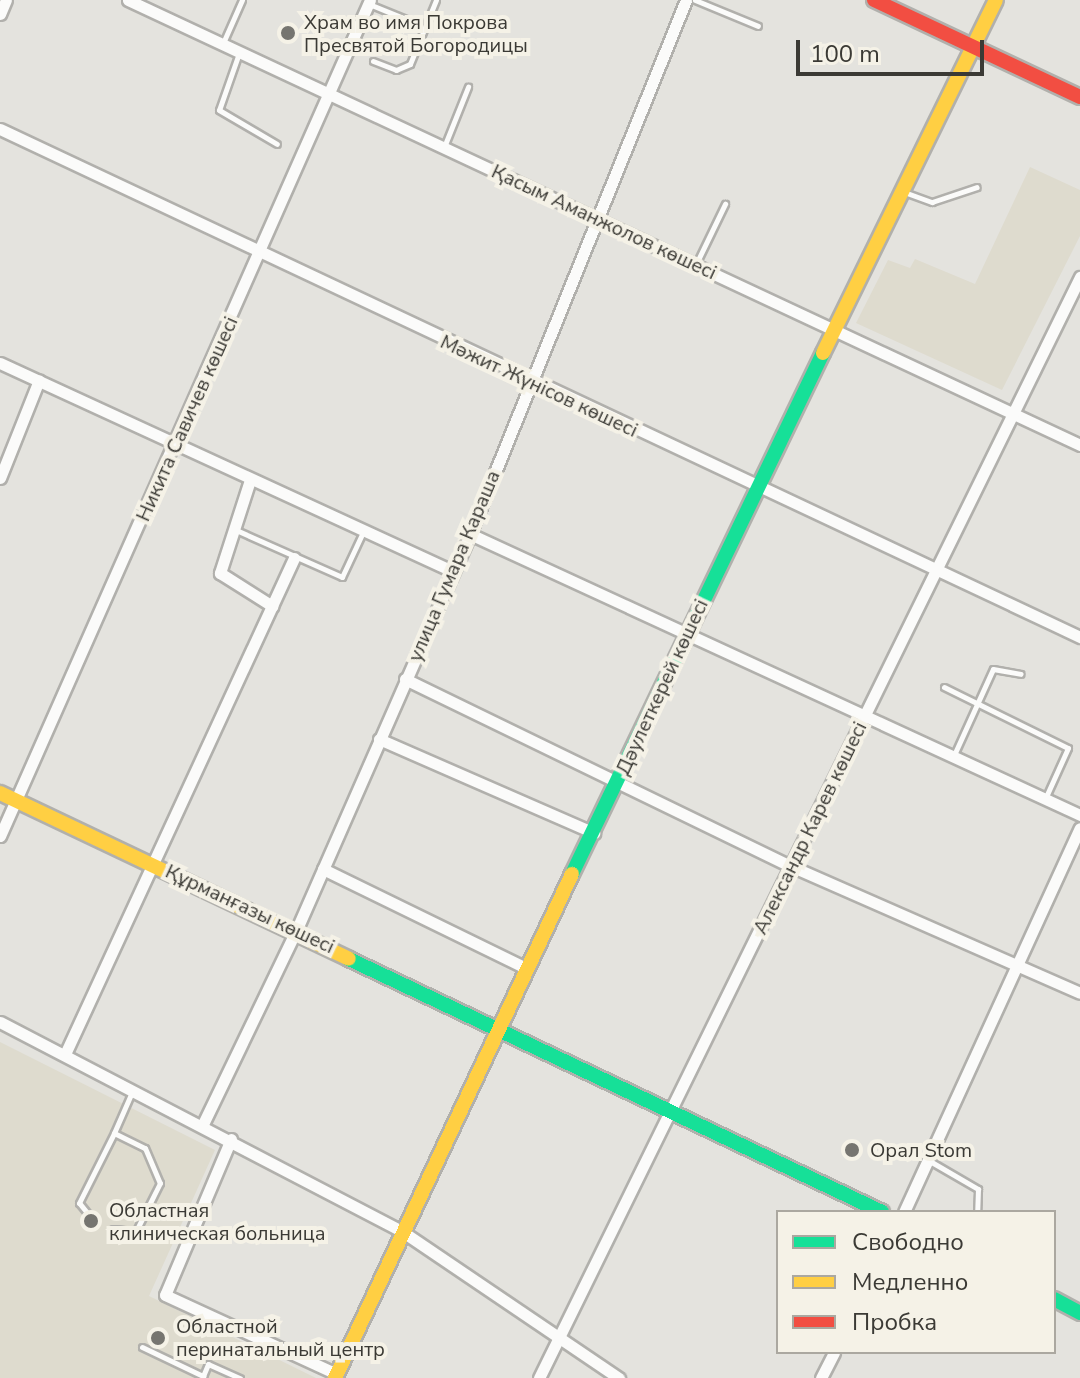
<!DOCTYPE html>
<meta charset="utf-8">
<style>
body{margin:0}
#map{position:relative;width:1080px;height:1378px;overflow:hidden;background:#e4e3de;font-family:"Nunito Sans",sans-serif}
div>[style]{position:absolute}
.built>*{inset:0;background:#dedbce}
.roads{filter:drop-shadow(2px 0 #b1b0ac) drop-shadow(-2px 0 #b1b0ac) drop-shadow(0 2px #b1b0ac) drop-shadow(0 -2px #b1b0ac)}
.lane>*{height:5px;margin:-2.5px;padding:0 2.5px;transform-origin:2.5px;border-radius:2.5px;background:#fbfbfa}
.street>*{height:11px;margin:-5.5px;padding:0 5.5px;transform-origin:5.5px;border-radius:5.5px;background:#fbfbfa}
.fast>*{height:14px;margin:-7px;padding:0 7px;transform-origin:7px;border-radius:7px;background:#16e098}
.slow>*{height:14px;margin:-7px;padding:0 7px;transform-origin:7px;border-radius:7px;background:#ffcf43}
.jam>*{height:14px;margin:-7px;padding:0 7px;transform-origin:7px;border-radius:7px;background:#f24e42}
.dots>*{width:22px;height:22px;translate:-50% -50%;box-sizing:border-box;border:4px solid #f5f2e7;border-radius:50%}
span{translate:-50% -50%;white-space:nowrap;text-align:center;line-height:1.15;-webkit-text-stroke:8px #f5f2e7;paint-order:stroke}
.poi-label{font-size:20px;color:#3b3a35}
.left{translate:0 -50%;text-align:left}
.street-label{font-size:20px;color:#3b3a35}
.legend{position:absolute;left:776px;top:1210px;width:280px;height:144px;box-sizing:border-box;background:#f5f2e7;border:2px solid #aba8a0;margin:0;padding:10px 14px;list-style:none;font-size:24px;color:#3b3a35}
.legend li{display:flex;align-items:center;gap:16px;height:40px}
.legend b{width:40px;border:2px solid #aba8a0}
.scale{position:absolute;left:796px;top:40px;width:188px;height:36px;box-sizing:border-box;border:4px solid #3b3a35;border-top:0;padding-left:10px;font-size:24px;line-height:28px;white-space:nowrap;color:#3b3a35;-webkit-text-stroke:6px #f5f2e7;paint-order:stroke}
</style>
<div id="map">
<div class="built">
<div style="clip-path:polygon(1030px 167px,1080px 190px,1080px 236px,1002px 390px,856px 323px,888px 260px,910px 268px,915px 259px,975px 284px)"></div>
<div style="clip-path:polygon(0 1042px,215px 1150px,149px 1296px,316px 1378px,0 1378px)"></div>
</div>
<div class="roads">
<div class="lane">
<div style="left:695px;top:0;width:68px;rotate:22.4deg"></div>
<div style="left:369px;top:4px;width:42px;rotate:22.3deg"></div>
<div style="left:223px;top:43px;width:47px;rotate:-66.2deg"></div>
<div style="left:239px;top:53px;width:60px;rotate:109.3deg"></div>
<div style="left:219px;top:110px;width:67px;rotate:30.4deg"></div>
<div style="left:373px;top:61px;width:25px;rotate:21deg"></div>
<div style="left:396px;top:70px;width:15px;rotate:-23deg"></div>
<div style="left:410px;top:64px;width:69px;rotate:-67.9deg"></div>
<div style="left:444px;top:147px;width:65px;rotate:-68.2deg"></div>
<div style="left:904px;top:192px;width:30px;rotate:20deg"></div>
<div style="left:932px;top:202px;width:47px;rotate:-18.4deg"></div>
<div style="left:696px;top:264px;width:67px;rotate:-64.2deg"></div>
<div style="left:236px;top:530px;width:116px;rotate:23.9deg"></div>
<div style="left:342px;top:577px;width:50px;rotate:-65deg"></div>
<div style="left:944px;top:687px;width:138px;rotate:26.2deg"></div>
<div style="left:1068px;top:748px;width:56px;rotate:114.3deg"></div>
<div style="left:954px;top:755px;width:94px;rotate:-65.6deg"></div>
<div style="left:993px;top:669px;width:28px;rotate:10deg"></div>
<div style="left:114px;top:1133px;width:45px;rotate:-66.3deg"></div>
<div style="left:928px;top:1160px;width:58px;rotate:30.1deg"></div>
<div style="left:978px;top:1189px;width:23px;rotate:92deg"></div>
<div style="left:93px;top:1220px;width:22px;rotate:-129deg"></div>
<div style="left:79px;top:1203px;width:78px;rotate:-63.4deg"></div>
<div style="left:114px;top:1133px;width:34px;rotate:26deg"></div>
<div style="left:145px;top:1148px;width:38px;rotate:67deg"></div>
<div style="left:160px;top:1183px;width:54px;rotate:116.6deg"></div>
<div style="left:136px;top:1231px;width:23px;rotate:-175deg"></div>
<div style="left:142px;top:1347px;width:68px;rotate:25.4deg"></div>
<div style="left:203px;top:1376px;width:13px;rotate:-67deg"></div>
<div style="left:208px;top:1364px;width:35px;rotate:24deg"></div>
</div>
<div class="street">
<div style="left:128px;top:0;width:1051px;rotate:25.05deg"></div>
<div style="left:0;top:14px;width:15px;rotate:-67deg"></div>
<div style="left:0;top:129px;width:1194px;rotate:25.19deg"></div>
<div style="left:0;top:363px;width:496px;rotate:24.7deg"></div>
<div style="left:0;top:478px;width:105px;rotate:-68.3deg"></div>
<div style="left:250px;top:480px;width:98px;rotate:107.9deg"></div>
<div style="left:220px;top:573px;width:62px;rotate:32.4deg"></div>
<div style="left:470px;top:534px;width:672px;rotate:24.73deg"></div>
<div style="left:405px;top:679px;width:431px;rotate:25.9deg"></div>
<div style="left:793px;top:867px;width:313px;rotate:23.7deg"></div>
<div style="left:379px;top:739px;width:235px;rotate:23.6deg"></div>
<div style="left:0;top:836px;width:914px;rotate:-66.13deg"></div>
<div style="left:323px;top:869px;width:228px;rotate:26deg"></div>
<div style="left:0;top:1022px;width:454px;rotate:27.5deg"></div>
<div style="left:403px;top:1232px;width:261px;rotate:34.1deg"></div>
<div style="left:66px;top:1052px;width:544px;rotate:-65.22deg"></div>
<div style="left:203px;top:1124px;width:214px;rotate:-64.3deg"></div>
<div style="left:296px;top:931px;width:433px;rotate:-66.3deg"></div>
<div style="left:470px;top:534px;width:576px;rotate:-67.98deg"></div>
<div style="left:231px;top:1139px;width:169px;rotate:112.9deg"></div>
<div style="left:165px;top:1295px;width:189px;rotate:24.7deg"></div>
<div style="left:904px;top:1212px;width:422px;rotate:-65.4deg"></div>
<div style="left:539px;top:1378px;width:1227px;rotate:-63.83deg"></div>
<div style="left:821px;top:1378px;width:29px;rotate:-63deg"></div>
</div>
<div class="fast">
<div style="left:572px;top:874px;width:578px;rotate:-64.28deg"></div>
<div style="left:349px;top:959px;width:590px;rotate:25.39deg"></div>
<div style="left:1054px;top:1299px;width:30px;rotate:28deg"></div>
</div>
<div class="slow">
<div style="left:823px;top:353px;width:393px;rotate:-63.9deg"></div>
<div style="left:0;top:793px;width:386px;rotate:25.4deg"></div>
<div style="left:335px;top:1378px;width:557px;rotate:-64.82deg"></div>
</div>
<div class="jam">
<div style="left:874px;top:0;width:228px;rotate:25.2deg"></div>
</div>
</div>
<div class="dots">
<div style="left:288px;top:33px;background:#767570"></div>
<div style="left:852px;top:1150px;background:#767570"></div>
<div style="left:91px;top:1221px;background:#767570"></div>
<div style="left:158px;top:1338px;background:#767570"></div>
</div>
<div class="poi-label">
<span class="left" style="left:304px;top:34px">Храм во имя Покрова<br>Пресвятой Богородицы</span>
<span class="left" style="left:870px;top:1150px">Орал Stom</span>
<span class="left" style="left:109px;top:1222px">Областная<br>клиническая больница</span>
<span class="left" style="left:176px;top:1338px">Областной<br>перинатальный центр</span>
</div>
<div class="street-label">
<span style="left:604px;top:222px;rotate:25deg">Қасым Аманжолов көшесі</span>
<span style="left:539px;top:386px;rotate:25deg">Мәжит Жүнісов көшесі</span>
<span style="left:187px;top:419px;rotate:-66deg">Никита Савичев көшесі</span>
<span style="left:454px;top:566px;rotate:-67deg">улица Гумара Караша</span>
<span style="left:662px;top:687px;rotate:-65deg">Дәулеткерей көшесі</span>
<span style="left:810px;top:828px;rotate:-64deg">Александр Карев көшесі</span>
<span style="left:250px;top:909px;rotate:25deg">Құрманғазы көшесі</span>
</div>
<ul class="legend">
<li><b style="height:10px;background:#16e098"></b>Свободно</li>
<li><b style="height:10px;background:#ffcf43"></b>Медленно</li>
<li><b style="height:10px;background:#f24e42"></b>Пробка</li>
</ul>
<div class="scale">100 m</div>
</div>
